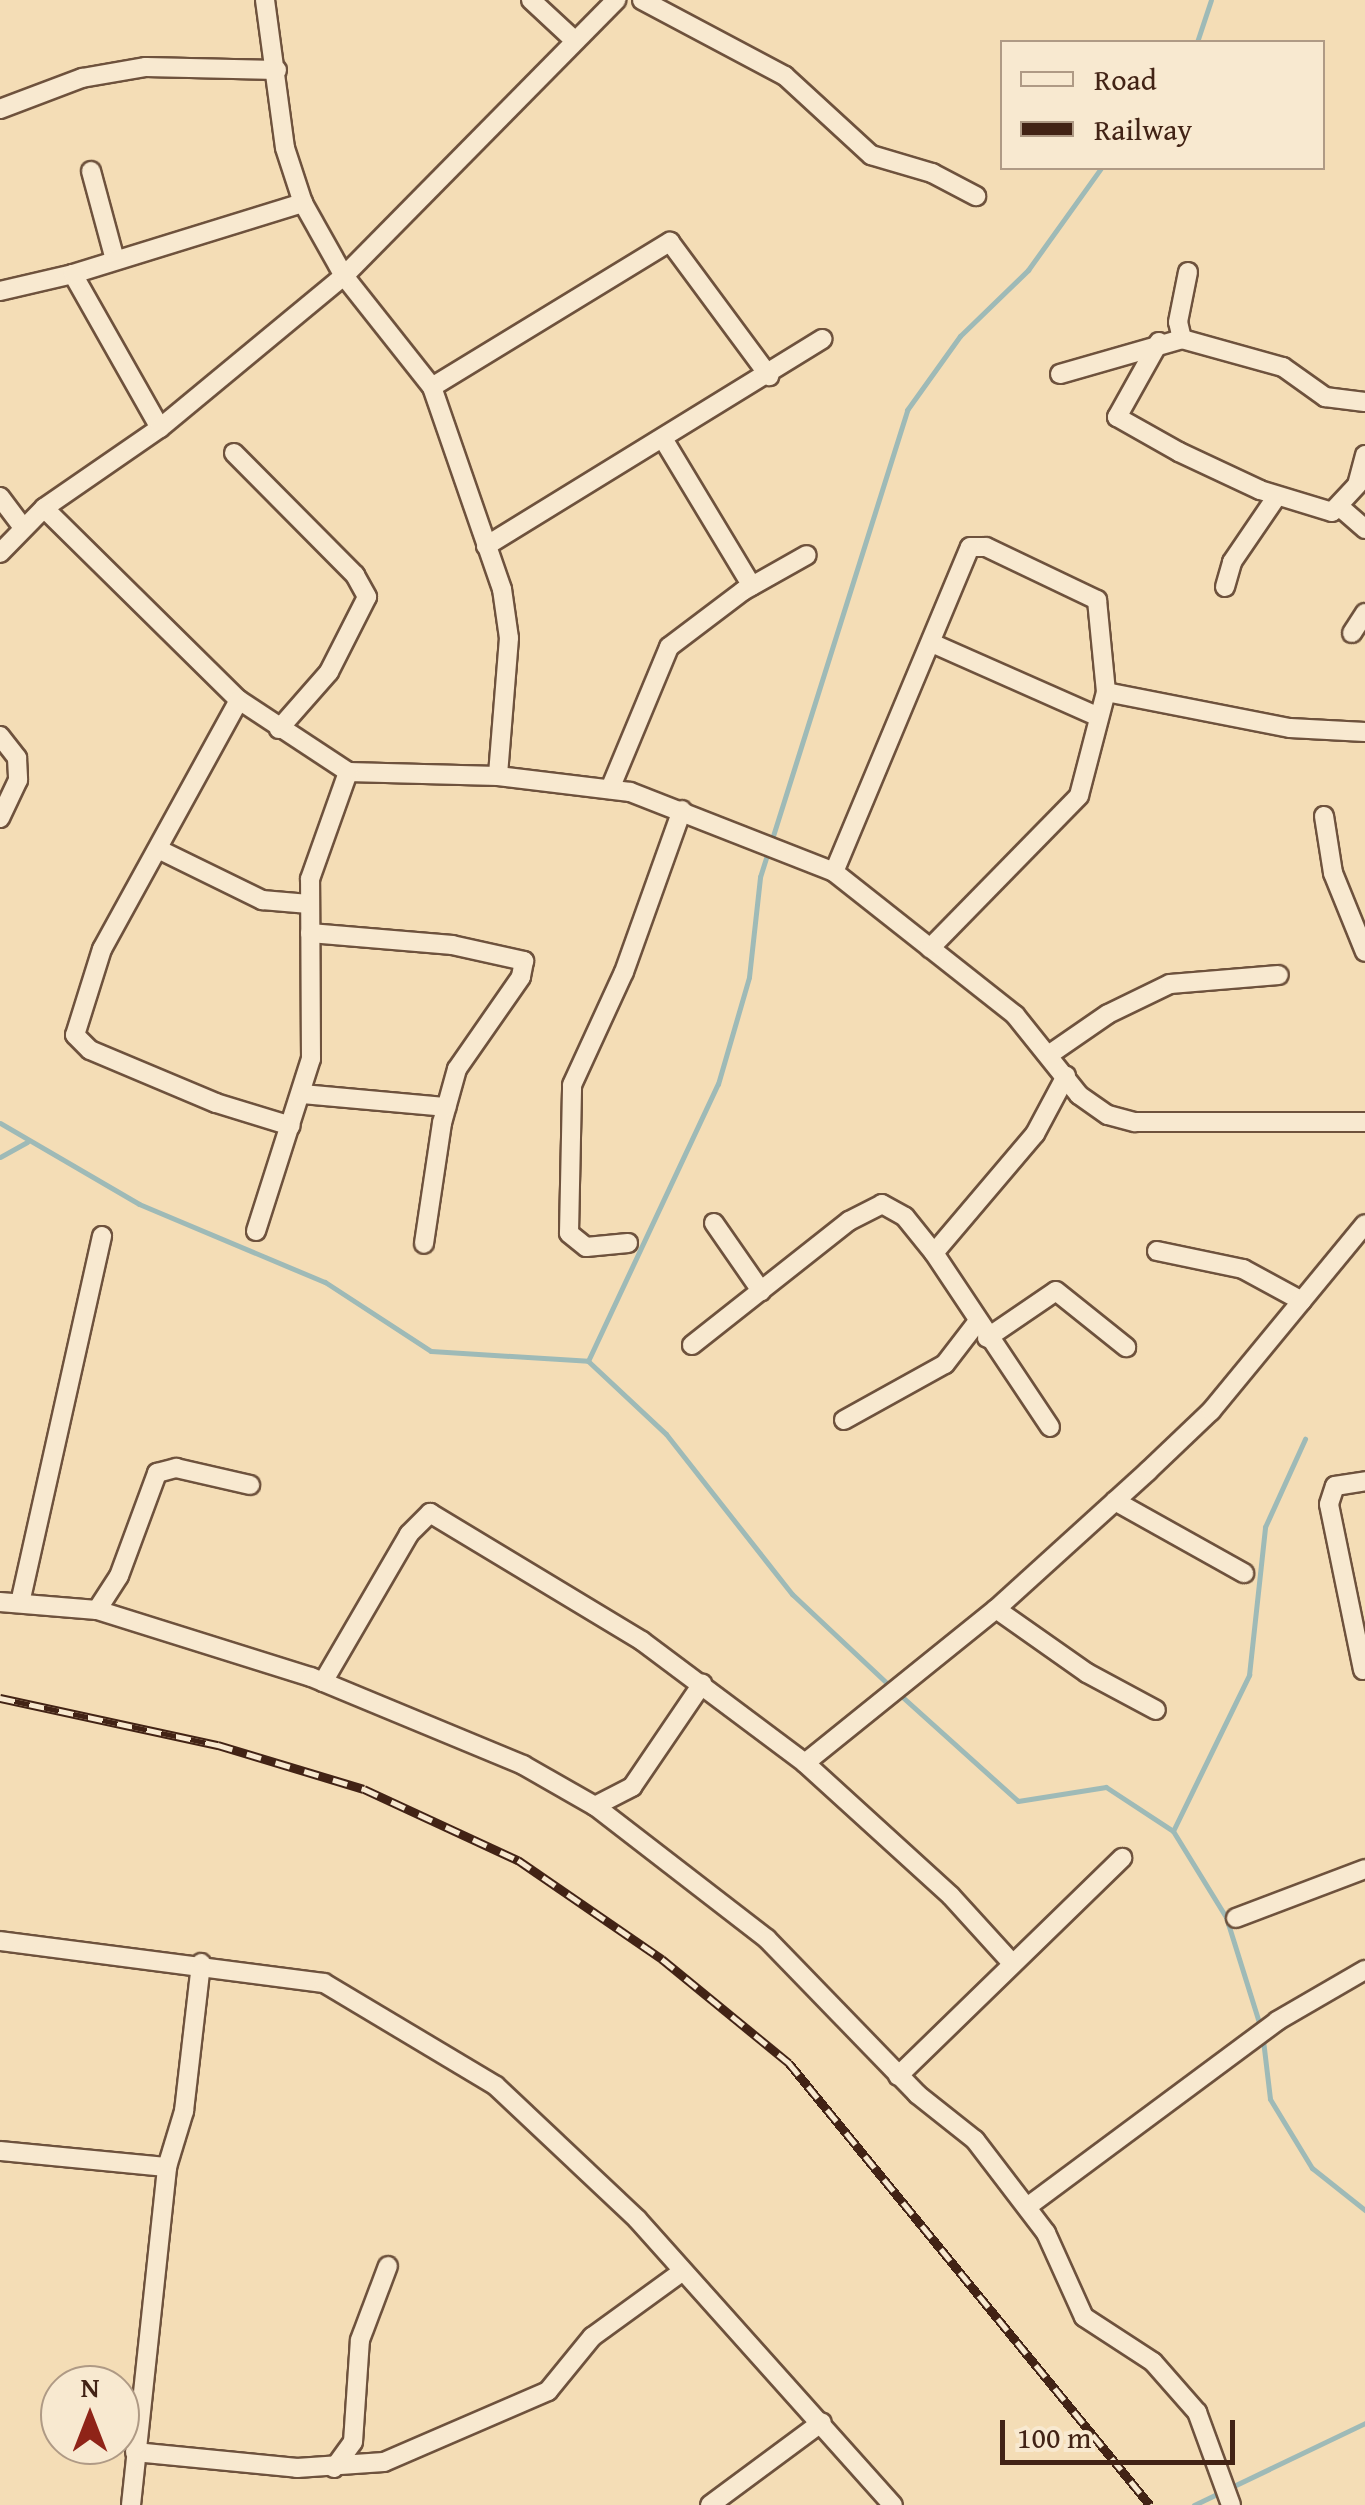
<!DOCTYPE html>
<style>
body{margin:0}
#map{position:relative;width:1365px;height:2505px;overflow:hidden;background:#f4ddb6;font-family:"Gentium Book Plus",serif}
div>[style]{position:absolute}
.stream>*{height:5px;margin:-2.5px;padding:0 2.5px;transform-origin:2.5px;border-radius:2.5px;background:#9ebab7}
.roads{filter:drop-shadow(2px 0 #6e523d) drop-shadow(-2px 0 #6e523d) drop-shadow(0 2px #6e523d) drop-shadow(0 -2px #6e523d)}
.minor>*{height:18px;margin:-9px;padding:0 9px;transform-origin:9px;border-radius:9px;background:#f8e9d0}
.rail>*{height:9px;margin-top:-4.5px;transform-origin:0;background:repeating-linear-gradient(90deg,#f8e9d0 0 15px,#422315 0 30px);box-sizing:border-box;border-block:2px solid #422315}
span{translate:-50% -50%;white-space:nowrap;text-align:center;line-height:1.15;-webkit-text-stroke:8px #f8e9d0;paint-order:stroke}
.legend{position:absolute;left:1000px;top:40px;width:325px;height:130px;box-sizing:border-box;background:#f8e9d0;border:2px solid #af9a85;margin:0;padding:12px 18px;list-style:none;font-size:30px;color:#422315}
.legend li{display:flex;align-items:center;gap:20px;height:50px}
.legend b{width:50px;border:2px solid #af9a85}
.north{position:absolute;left:40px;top:2365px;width:100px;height:100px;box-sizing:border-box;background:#f8e9d0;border:2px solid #af9a85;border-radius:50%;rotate:0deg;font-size:28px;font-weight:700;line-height:40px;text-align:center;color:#422315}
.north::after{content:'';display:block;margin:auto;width:35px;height:45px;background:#8f2418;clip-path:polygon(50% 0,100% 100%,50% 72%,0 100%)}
.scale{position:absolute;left:1000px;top:2420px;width:235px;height:45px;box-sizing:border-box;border:5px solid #422315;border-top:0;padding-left:12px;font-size:30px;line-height:35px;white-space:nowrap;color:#422315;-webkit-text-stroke:8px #f8e9d0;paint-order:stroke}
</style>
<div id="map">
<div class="stream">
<div style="left:1197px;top:42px;width:44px;rotate:-71.6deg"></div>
<div style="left:0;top:1123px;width:161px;rotate:30.2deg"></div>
<div style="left:139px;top:1204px;width:202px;rotate:22.8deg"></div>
<div style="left:325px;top:1282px;width:126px;rotate:33.1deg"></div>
<div style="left:431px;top:1351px;width:157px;rotate:3.6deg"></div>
<div style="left:588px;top:1361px;width:107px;rotate:43.1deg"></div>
<div style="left:666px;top:1434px;width:204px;rotate:51.8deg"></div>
<div style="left:792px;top:1594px;width:134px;rotate:43.2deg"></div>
<div style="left:0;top:1157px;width:31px;rotate:-29deg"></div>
<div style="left:588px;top:1361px;width:306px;rotate:-64.9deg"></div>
<div style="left:718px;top:1084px;width:111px;rotate:-73.8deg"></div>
<div style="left:749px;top:977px;width:101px;rotate:-83.7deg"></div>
<div style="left:760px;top:877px;width:490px;rotate:-72.5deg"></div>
<div style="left:907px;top:410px;width:91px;rotate:-54.4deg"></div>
<div style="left:960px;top:336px;width:95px;rotate:-44.1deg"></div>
<div style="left:1028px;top:270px;width:125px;rotate:-54.4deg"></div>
<div style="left:898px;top:1693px;width:161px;rotate:42deg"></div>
<div style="left:1018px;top:1801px;width:89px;rotate:-9deg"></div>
<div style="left:1106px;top:1787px;width:80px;rotate:33.3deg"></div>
<div style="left:1173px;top:1831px;width:101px;rotate:58.4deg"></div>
<div style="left:1226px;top:1917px;width:117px;rotate:72.6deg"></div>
<div style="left:1173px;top:1831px;width:174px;rotate:-64deg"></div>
<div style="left:1249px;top:1675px;width:149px;rotate:-83.8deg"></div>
<div style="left:1265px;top:1527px;width:97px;rotate:-65.6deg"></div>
<div style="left:1263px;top:2040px;width:59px;rotate:83.2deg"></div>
<div style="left:1270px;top:2099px;width:81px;rotate:58.7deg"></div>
<div style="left:1312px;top:2168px;width:68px;rotate:38.4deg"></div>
<div style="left:1194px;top:2505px;width:190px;rotate:-25.6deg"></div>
</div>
<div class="roads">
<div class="minor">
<div style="left:265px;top:0;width:149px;rotate:82.3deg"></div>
<div style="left:285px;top:148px;width:58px;rotate:71.9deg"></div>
<div style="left:303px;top:203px;width:84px;rotate:60.7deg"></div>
<div style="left:344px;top:276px;width:142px;rotate:51.6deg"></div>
<div style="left:432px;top:387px;width:214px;rotate:70.9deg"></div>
<div style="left:502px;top:589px;width:49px;rotate:81.9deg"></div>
<div style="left:509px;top:638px;width:138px;rotate:94.6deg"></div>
<div style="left:531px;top:0;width:56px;rotate:42.8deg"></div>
<div style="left:642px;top:0;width:162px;rotate:28deg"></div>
<div style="left:785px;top:76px;width:117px;rotate:42.6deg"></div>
<div style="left:871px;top:155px;width:64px;rotate:16.4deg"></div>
<div style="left:932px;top:173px;width:50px;rotate:27.6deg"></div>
<div style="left:0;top:109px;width:88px;rotate:-20.7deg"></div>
<div style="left:82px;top:78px;width:65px;rotate:-9.8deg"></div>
<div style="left:146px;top:67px;width:131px;rotate:1.3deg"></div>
<div style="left:91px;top:171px;width:92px;rotate:74.9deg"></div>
<div style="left:0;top:291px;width:75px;rotate:-13.1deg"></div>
<div style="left:1182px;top:339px;width:17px;rotate:-103deg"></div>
<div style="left:1178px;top:322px;width:51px;rotate:-78.7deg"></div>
<div style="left:1159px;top:342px;width:86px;rotate:119.2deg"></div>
<div style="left:1117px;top:417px;width:71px;rotate:29.4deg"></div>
<div style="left:1179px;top:452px;width:89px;rotate:25.1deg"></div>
<div style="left:1260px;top:490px;width:75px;rotate:17deg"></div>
<div style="left:1332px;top:512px;width:37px;rotate:-47deg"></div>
<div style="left:1357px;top:485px;width:31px;rotate:-75deg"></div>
<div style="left:1060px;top:374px;width:127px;rotate:-16deg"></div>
<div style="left:1182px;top:339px;width:105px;rotate:15.5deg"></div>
<div style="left:1283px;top:367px;width:52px;rotate:35.5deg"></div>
<div style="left:1325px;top:397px;width:40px;rotate:7.1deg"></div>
<div style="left:432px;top:387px;width:279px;rotate:-31.4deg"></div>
<div style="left:670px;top:242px;width:167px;rotate:53.5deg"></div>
<div style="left:160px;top:428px;width:177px;rotate:-119.5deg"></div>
<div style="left:73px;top:274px;width:241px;rotate:-17.2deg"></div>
<div style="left:665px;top:442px;width:168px;rotate:58.9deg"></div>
<div style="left:234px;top:453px;width:172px;rotate:45.2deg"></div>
<div style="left:355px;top:575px;width:25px;rotate:61deg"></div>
<div style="left:367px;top:597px;width:84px;rotate:116.9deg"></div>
<div style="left:329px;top:672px;width:76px;rotate:131.3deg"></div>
<div style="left:0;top:497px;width:38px;rotate:53deg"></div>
<div style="left:44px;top:508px;width:274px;rotate:44.6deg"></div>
<div style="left:239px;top:700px;width:131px;rotate:33.4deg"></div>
<div style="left:348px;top:772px;width:150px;rotate:1.5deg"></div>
<div style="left:498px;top:776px;width:133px;rotate:6.9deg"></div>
<div style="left:630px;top:792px;width:219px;rotate:21.4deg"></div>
<div style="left:834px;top:872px;width:231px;rotate:38.3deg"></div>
<div style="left:1015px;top:1015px;width:102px;rotate:51.3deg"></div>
<div style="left:1079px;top:1095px;width:35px;rotate:35deg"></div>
<div style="left:1108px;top:1115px;width:28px;rotate:15deg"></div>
<div style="left:1135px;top:1122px;width:230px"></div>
<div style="left:1341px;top:508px;width:32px;rotate:41deg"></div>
<div style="left:486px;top:546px;width:395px;rotate:-31.6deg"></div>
<div style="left:0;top:553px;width:63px;rotate:-45.6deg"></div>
<div style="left:44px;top:508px;width:141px;rotate:-34.6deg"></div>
<div style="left:160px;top:428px;width:239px;rotate:-39.6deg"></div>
<div style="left:344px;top:276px;width:388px;rotate:-45.4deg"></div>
<div style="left:1225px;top:587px;width:26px;rotate:-74deg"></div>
<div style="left:1232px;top:562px;width:80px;rotate:-55.7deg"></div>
<div style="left:1352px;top:633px;width:24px;rotate:-57deg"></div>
<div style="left:934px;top:644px;width:180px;rotate:23.9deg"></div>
<div style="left:1106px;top:692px;width:187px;rotate:11.1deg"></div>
<div style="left:1290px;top:728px;width:75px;rotate:3.1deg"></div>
<div style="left:239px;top:700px;width:284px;rotate:118.8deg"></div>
<div style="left:102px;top:949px;width:90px;rotate:107.4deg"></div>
<div style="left:75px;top:1035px;width:21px;rotate:45deg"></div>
<div style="left:90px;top:1050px;width:137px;rotate:22.8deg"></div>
<div style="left:216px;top:1103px;width:78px;rotate:17deg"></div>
<div style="left:0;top:736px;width:28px;rotate:52deg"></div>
<div style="left:17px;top:758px;width:22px;rotate:87deg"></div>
<div style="left:18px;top:780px;width:42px;rotate:115.3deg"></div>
<div style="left:610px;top:789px;width:154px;rotate:-67.4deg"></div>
<div style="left:669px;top:647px;width:93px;rotate:-37.1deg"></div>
<div style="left:743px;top:591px;width:73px;rotate:-29.4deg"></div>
<div style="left:1324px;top:816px;width:58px;rotate:81deg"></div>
<div style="left:1333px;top:873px;width:85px;rotate:67.9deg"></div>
<div style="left:160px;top:850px;width:114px;rotate:26.1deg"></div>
<div style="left:262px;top:900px;width:47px;rotate:4.9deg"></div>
<div style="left:834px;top:872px;width:352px;rotate:-67.3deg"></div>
<div style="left:970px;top:547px;width:16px"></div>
<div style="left:986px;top:547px;width:123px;rotate:25.5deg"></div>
<div style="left:1097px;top:600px;width:92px;rotate:84.4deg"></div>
<div style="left:1106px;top:692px;width:107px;rotate:104.6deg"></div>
<div style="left:1079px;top:796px;width:213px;rotate:134.4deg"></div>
<div style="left:310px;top:933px;width:143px;rotate:4.8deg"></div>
<div style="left:452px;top:945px;width:74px;rotate:12.5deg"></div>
<div style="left:524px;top:961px;width:16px;rotate:101deg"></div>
<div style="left:521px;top:977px;width:112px;rotate:124.8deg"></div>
<div style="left:457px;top:1069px;width:56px;rotate:105.5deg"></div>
<div style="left:442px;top:1123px;width:122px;rotate:98.5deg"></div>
<div style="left:1050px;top:1054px;width:70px;rotate:-34.6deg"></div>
<div style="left:1108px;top:1014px;width:69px;rotate:-25.8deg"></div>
<div style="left:1170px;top:984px;width:109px;rotate:-4.7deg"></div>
<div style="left:303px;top:1094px;width:144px;rotate:5.2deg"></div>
<div style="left:714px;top:1223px;width:83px;rotate:55.3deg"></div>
<div style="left:256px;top:1231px;width:181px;rotate:-72.3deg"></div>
<div style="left:311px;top:1059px;width:180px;rotate:-90.3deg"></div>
<div style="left:310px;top:879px;width:114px;rotate:-70.4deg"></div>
<div style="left:628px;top:1243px;width:42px;rotate:174.6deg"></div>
<div style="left:586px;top:1247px;width:22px;rotate:-141deg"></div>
<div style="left:569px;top:1233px;width:148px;rotate:-88.8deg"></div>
<div style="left:572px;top:1085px;width:124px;rotate:-65.3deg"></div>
<div style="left:624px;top:972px;width:172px;rotate:-70.3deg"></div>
<div style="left:1157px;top:1251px;width:88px;rotate:11.8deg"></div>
<div style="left:1243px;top:1269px;width:67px;rotate:28.5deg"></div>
<div style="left:934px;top:1253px;width:156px;rotate:-49.7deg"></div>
<div style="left:1035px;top:1134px;width:66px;rotate:-61.9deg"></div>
<div style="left:987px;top:1338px;width:83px;rotate:-34.3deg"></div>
<div style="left:1056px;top:1291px;width:90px;rotate:38.7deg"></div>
<div style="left:692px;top:1345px;width:200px;rotate:-38.3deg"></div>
<div style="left:849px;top:1221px;width:37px;rotate:-27deg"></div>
<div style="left:882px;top:1204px;width:26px;rotate:29deg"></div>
<div style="left:905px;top:1217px;width:46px;rotate:51.1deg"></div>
<div style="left:934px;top:1253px;width:209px;rotate:56.3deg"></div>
<div style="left:844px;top:1420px;width:115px;rotate:-29deg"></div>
<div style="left:945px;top:1364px;width:54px;rotate:-52.5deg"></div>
<div style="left:1115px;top:1501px;width:148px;rotate:29.2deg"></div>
<div style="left:0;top:1602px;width:97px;rotate:4.7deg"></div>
<div style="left:97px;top:1610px;width:224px;rotate:17.4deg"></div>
<div style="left:311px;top:1677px;width:230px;rotate:22.5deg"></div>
<div style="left:523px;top:1765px;width:83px;rotate:29.7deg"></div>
<div style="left:595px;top:1806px;width:217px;rotate:37.7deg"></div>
<div style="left:767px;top:1939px;width:216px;rotate:45.9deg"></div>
<div style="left:917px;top:2094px;width:74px;rotate:38.4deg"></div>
<div style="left:975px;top:2140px;width:117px;rotate:52.6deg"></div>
<div style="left:1046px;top:2233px;width:92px;rotate:65.7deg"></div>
<div style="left:1084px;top:2317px;width:82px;rotate:33.1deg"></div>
<div style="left:1153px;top:2362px;width:67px;rotate:48.7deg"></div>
<div style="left:1197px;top:2412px;width:99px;rotate:69.9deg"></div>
<div style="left:20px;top:1603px;width:376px;rotate:-77.4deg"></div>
<div style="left:996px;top:1609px;width:111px;rotate:35.1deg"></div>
<div style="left:1087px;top:1673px;width:78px;rotate:28.2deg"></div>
<div style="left:97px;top:1610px;width:40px;rotate:-57.1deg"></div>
<div style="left:119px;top:1576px;width:110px;rotate:-69.7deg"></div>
<div style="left:157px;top:1473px;width:20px;rotate:-15deg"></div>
<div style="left:176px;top:1468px;width:76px;rotate:12.9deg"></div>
<div style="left:1363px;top:1670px;width:169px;rotate:-101.6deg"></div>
<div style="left:1329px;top:1504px;width:19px;rotate:-72deg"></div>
<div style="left:1335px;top:1486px;width:30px;rotate:-9deg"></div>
<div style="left:323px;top:1682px;width:171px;rotate:-59.8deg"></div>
<div style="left:409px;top:1534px;width:30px;rotate:-45deg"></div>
<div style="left:430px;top:1513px;width:248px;rotate:31.1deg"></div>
<div style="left:642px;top:1641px;width:204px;rotate:36.8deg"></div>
<div style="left:805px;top:1763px;width:197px;rotate:42.3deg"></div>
<div style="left:951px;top:1896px;width:89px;rotate:47.7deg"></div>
<div style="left:805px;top:1763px;width:245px;rotate:-38.9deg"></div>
<div style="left:996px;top:1609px;width:205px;rotate:-42.2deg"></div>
<div style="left:1148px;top:1471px;width:87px;rotate:-43.6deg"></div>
<div style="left:1211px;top:1411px;width:242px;rotate:-50.5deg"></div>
<div style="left:595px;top:1806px;width:42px;rotate:-27.2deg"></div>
<div style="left:632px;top:1787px;width:125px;rotate:-55.8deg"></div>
<div style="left:1236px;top:1918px;width:138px;rotate:-20.8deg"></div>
<div style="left:0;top:1941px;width:327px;rotate:7.4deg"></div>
<div style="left:324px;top:1983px;width:200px;rotate:30.9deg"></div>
<div style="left:496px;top:2086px;width:194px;rotate:43.3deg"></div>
<div style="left:637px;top:2219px;width:384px;rotate:48.2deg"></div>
<div style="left:898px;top:2076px;width:313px;rotate:-44.2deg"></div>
<div style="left:0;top:2151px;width:168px;rotate:5.5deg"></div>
<div style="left:1027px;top:2207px;width:312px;rotate:-36.6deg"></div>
<div style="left:1277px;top:2021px;width:102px;rotate:-30.1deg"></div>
<div style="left:135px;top:2452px;width:163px;rotate:5.6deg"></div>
<div style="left:297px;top:2468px;width:87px;rotate:-3.9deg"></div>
<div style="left:384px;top:2462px;width:179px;rotate:-23.4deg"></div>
<div style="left:548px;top:2391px;width:70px;rotate:-50.8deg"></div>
<div style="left:592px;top:2337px;width:112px;rotate:-36deg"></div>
<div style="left:334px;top:2468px;width:32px;rotate:-54deg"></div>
<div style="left:353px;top:2442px;width:102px;rotate:-86.1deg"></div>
<div style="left:360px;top:2340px;width:79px;rotate:-69.3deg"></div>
<div style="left:131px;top:2505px;width:340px;rotate:-83.9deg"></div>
<div style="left:167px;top:2167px;width:59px;rotate:-73.1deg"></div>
<div style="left:184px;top:2111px;width:149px;rotate:-83.4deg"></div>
<div style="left:710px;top:2505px;width:139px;rotate:-36.5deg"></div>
</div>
</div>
<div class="rail">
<div style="left:0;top:1698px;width:223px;rotate:12.2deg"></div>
<div style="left:218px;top:1745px;width:152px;rotate:16.8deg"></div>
<div style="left:364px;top:1789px;width:170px;rotate:24.8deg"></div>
<div style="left:518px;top:1860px;width:175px;rotate:34.5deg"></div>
<div style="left:662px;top:1959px;width:164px;rotate:39.3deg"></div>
<div style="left:789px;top:2063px;width:571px;rotate:50.76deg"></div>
</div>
<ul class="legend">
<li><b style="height:12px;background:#f8e9d0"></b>Road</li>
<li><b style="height:12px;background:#422315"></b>Railway</li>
</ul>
<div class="north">N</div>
<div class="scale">100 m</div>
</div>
